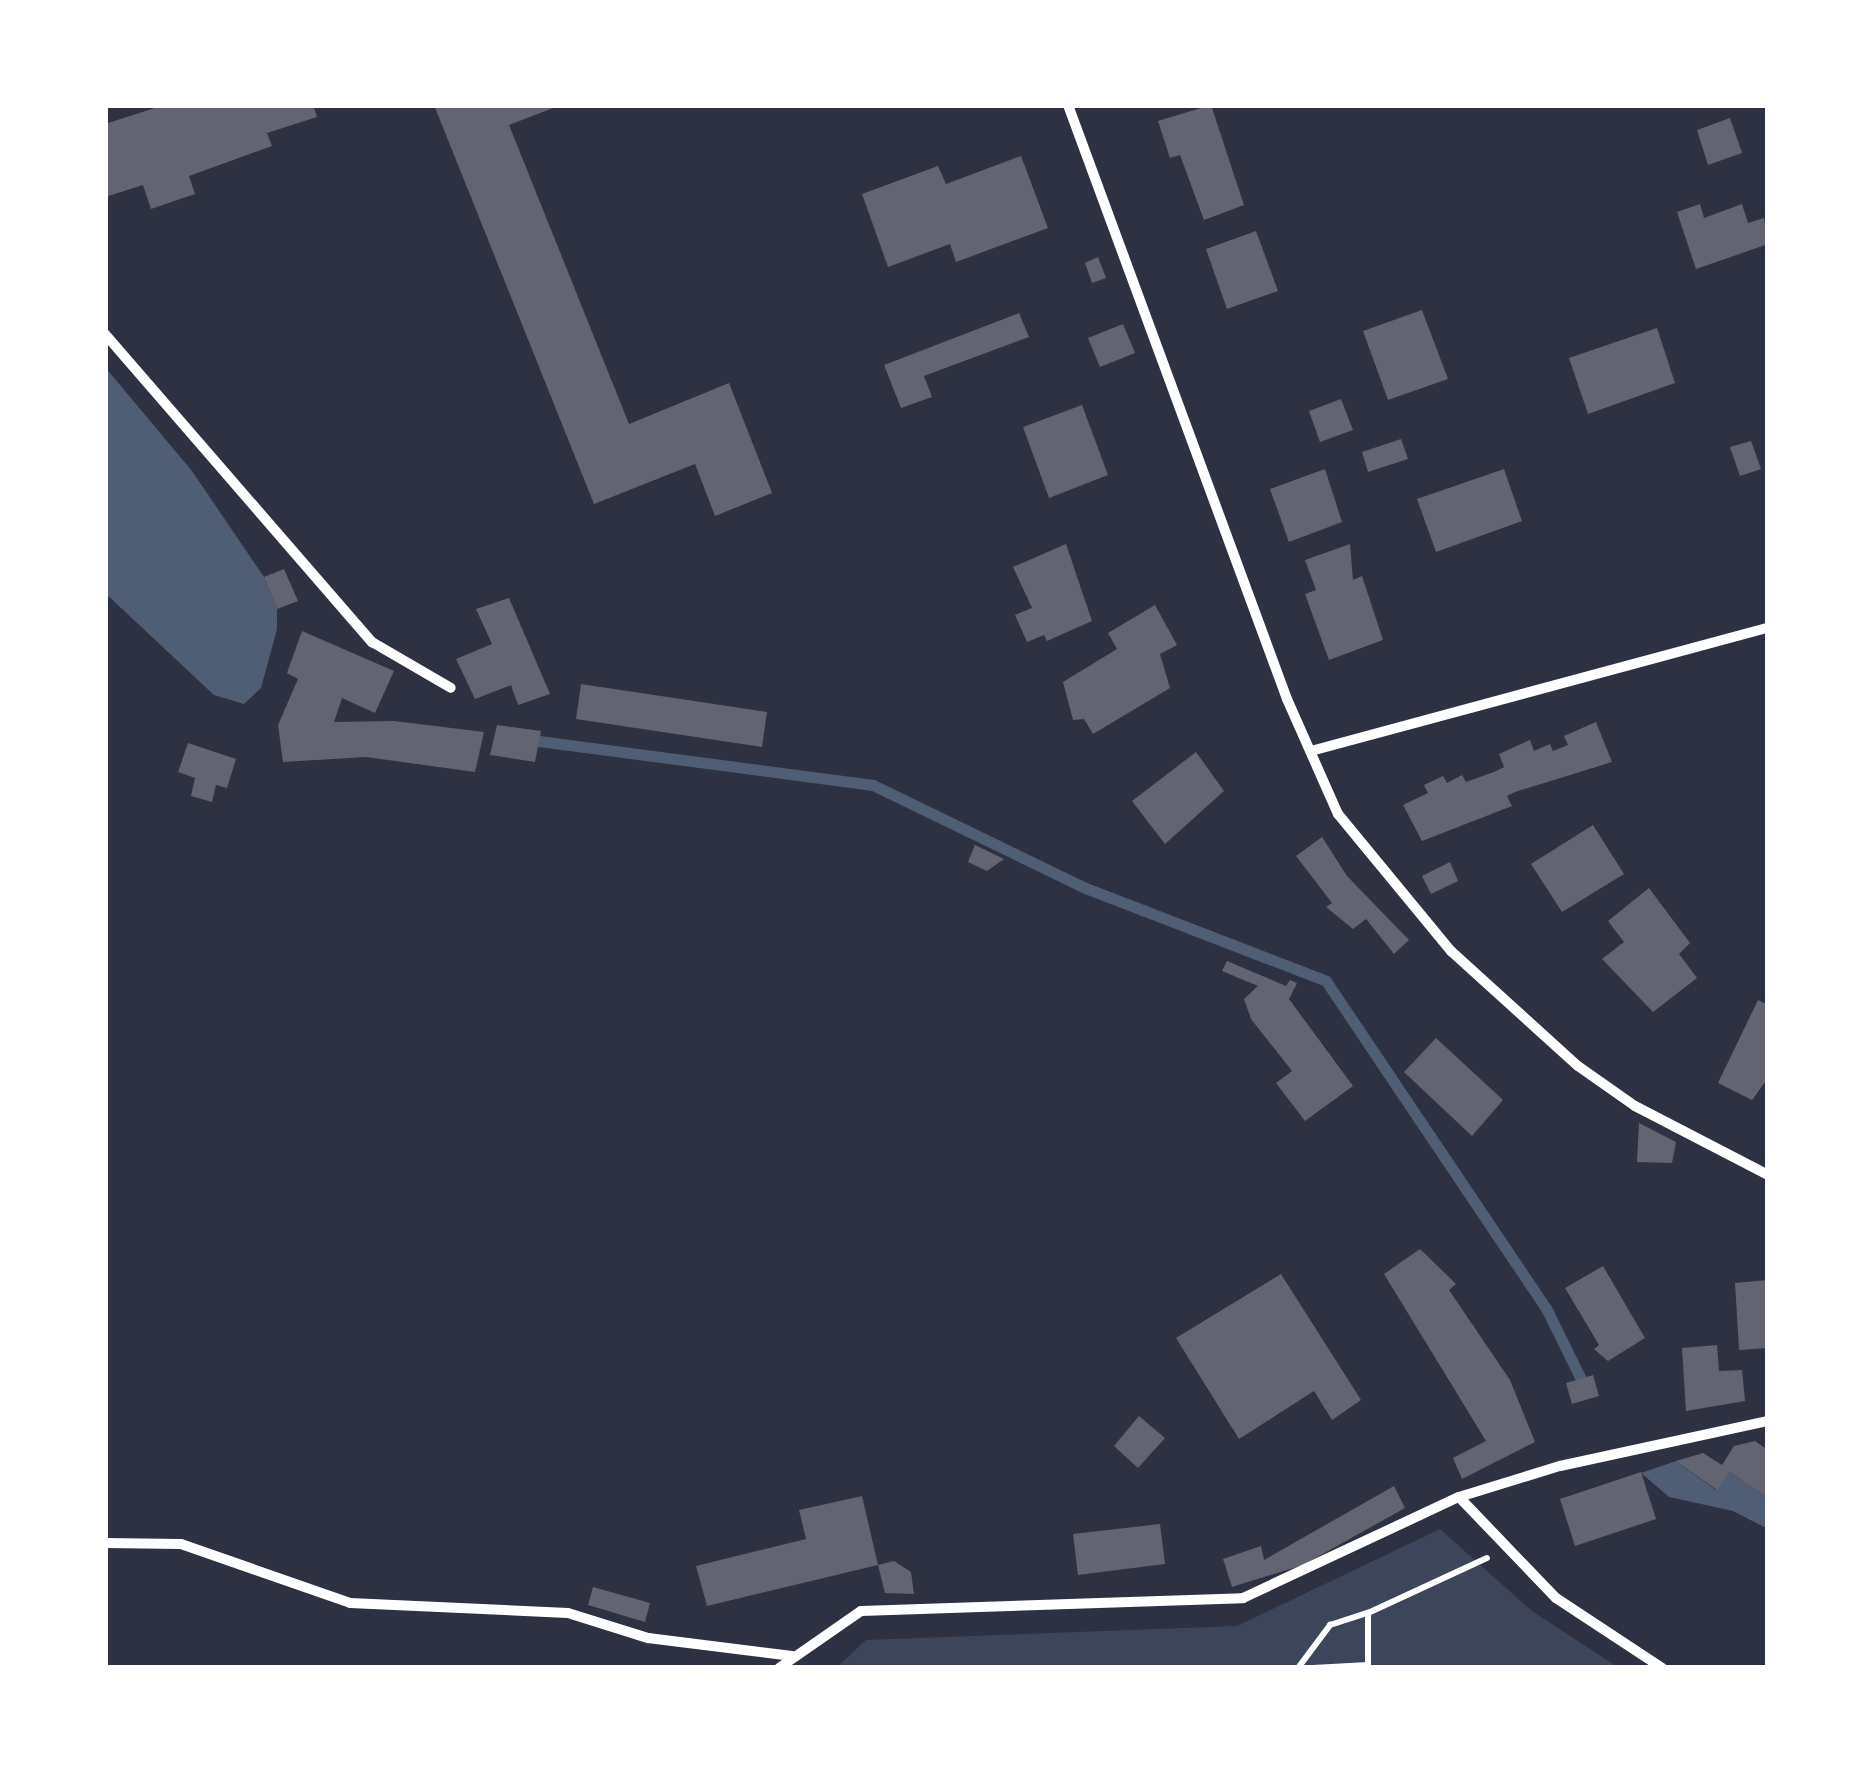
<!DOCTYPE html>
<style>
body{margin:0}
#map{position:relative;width:1873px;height:1773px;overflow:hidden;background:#2d3142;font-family:"Noto Sans",sans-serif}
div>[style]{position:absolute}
.green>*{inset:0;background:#3c4559}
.water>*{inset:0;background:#4f5d75}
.stream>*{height:11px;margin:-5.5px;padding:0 5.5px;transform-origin:5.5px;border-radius:5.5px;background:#4f5d75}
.building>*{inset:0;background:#626471}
.path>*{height:6px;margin:-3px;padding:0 3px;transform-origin:3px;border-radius:3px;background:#fff}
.minor>*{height:10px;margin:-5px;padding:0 5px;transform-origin:5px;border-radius:5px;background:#fff}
span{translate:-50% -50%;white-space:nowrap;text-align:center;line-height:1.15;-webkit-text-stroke:10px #fff;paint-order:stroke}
.frame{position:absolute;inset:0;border:108px solid #fff;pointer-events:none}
</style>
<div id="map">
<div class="green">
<div style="clip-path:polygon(1440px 1529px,1532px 1611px,1619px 1668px,836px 1668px,866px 1640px,1237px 1626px)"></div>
</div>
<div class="water">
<div style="clip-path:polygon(105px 367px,192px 471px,264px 577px,277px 609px,277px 629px,261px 688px,244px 704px,214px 695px,105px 593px)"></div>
<div style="clip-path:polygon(1676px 1461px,1716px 1490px,1730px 1472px,1768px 1498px,1768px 1529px,1733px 1511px,1669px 1497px,1641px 1473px)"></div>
</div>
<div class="stream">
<div style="left:539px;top:741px;width:337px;rotate:7.5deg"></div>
<div style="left:873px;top:785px;width:233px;rotate:25.9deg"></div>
<div style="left:1083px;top:887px;width:261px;rotate:21.1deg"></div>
<div style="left:1326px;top:981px;width:394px;rotate:56.1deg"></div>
<div style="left:1546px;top:1308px;width:79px;rotate:63.8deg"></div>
</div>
<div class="building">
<div style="clip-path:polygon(164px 105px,313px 105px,317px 117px,267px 133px,272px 146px,189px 176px,195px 194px,151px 209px,143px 185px,105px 197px,105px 124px)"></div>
<div style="clip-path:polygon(434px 105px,561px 105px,509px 125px,629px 424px,729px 383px,772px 493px,715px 516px,695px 464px,594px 504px)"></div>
<div style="clip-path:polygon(1211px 105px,1244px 205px,1204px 220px,1180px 155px,1170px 158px,1158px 121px)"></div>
<div style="clip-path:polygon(1730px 118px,1742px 153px,1708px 165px,1697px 130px)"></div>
<div style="clip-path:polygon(1021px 156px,1048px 228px,956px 262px,950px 244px,888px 267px,862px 194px,938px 166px,946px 184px)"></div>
<div style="clip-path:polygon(1700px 204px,1704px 218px,1742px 204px,1748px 223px,1764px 218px,1768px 244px,1696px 269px,1677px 212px)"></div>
<div style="clip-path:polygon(1256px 231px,1278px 291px,1227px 309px,1206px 249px)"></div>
<div style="clip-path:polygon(1098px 257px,1106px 278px,1092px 283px,1085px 263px)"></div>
<div style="clip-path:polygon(1422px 310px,1448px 379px,1388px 400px,1363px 331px)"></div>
<div style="clip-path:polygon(1019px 313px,1029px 337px,924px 376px,932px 397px,901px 408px,884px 365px)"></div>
<div style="clip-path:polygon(1123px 324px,1135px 353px,1100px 367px,1088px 338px)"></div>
<div style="clip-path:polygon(1657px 328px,1675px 383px,1588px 414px,1569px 358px)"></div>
<div style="clip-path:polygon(1341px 399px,1353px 430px,1320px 442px,1309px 411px)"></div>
<div style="clip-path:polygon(1082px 405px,1108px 475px,1049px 498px,1023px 427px)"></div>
<div style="clip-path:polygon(1401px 439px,1408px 459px,1368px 472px,1362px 452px)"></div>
<div style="clip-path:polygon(1751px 441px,1761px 469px,1740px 476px,1730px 447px)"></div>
<div style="clip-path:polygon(1325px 469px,1342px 522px,1289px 542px,1270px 489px)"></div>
<div style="clip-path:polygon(1504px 469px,1522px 521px,1436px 552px,1417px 499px)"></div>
<div style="clip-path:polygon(1066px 544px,1092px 621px,1047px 641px,1044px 635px,1027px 642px,1015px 615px,1032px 608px,1013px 567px)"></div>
<div style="clip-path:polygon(1350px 544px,1353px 580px,1362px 576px,1383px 640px,1329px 660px,1305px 594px,1316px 590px,1305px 560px)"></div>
<div style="clip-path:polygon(284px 569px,298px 601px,277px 609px,264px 577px)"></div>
<div style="clip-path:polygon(509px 598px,550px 694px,518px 705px,511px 685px,475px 699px,456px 659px,492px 644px,476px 609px)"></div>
<div style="clip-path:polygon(1155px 605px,1177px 645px,1160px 654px,1170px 688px,1093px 734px,1084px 719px,1073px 720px,1063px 682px,1117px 649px,1108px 633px)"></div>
<div style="clip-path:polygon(302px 631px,394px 671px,375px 713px,342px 698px,334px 722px,394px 721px,484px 732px,475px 772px,366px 757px,283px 762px,278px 725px,298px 679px,287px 673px)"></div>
<div style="clip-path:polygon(581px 684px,767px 712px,762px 747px,576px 719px)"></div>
<div style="clip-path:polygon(1596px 722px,1612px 762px,1515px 792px,1507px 796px,1512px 806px,1422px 841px,1403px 805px,1428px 793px,1424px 785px,1443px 776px,1447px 783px,1462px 775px,1466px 782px,1494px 772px,1504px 767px,1499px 754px,1530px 740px,1534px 751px,1550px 744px,1553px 751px,1568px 745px,1564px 736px)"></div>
<div style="clip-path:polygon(497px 725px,541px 731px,535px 762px,490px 755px)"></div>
<div style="clip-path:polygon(188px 743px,236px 759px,227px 788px,216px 785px,212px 802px,191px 796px,195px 778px,178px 772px)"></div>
<div style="clip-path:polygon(1196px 752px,1224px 791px,1165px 844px,1132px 801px)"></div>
<div style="clip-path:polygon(1593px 825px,1624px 874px,1562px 912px,1531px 864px)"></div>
<div style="clip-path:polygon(1322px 837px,1347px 876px,1409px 940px,1394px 954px,1366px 919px,1353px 929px,1326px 907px,1332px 903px,1296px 856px)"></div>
<div style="clip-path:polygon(975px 845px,1004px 859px,987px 871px,968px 862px)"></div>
<div style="clip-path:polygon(1450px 862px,1458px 881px,1431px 894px,1422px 876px)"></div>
<div style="clip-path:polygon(1649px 888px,1690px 943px,1679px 954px,1697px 978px,1653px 1012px,1602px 959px,1624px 942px,1608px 921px)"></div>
<div style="clip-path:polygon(1227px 961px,1286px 986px,1290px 980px,1297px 983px,1289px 999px,1353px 1086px,1305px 1121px,1276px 1083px,1292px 1071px,1251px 1019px,1244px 999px,1258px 986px,1222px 971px)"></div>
<div style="clip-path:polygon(1758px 1000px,1768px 1005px,1768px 1078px,1752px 1100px,1718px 1083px)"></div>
<div style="clip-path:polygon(1436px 1038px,1503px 1100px,1472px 1136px,1404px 1072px)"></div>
<div style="clip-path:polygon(1639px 1123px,1676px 1142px,1672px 1163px,1637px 1162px)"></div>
<div style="clip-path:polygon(1420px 1249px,1456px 1284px,1449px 1290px,1510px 1380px,1535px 1442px,1462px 1479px,1453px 1458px,1486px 1441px,1384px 1274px)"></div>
<div style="clip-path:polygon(1603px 1266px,1645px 1338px,1608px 1361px,1594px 1349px,1599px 1345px,1565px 1288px)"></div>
<div style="clip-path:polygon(1281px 1274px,1361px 1400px,1332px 1420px,1314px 1391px,1239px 1439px,1176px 1338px)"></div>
<div style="clip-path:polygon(1768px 1280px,1768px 1348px,1739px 1350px,1735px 1283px)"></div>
<div style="clip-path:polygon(1717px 1345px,1719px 1371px,1742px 1370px,1745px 1401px,1686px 1411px,1682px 1348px)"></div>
<div style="clip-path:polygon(1593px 1375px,1599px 1396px,1572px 1404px,1566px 1383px)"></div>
<div style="clip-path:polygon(1139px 1416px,1165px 1438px,1138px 1468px,1114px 1446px)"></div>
<div style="clip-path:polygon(1755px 1441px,1768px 1450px,1768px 1498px,1730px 1472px,1717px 1490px,1676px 1461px,1703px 1453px,1722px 1465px,1734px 1446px)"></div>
<div style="clip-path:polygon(1641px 1472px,1656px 1519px,1575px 1546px,1560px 1499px)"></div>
<div style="clip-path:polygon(1394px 1486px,1405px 1508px,1303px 1565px,1232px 1587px,1223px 1559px,1261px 1546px,1264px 1560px)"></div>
<div style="clip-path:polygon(862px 1496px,878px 1565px,707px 1606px,696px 1566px,806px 1539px,799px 1510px)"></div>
<div style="clip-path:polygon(1160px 1524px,1165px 1564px,1078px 1575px,1073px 1534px)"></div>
<div style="clip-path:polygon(894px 1561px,911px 1572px,914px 1594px,885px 1593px,878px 1565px)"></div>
<div style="clip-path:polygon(593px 1587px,650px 1603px,645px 1622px,588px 1605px)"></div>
</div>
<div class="path">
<div style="left:1298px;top:1668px;width:54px;rotate:-53.3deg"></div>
<div style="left:1330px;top:1625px;width:40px;rotate:-18deg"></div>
<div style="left:1313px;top:1668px;width:55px;rotate:-3.1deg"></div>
<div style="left:1368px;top:1665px;width:52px;rotate:-90deg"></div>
<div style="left:1368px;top:1613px;width:131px;rotate:-24.8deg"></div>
<div style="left:1367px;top:1668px;width:16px"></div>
</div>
<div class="minor">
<div style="left:1068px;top:105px;width:633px;rotate:69.76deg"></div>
<div style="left:1287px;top:699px;width:126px;rotate:66.1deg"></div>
<div style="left:1338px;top:814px;width:178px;rotate:50.5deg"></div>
<div style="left:1451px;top:951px;width:171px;rotate:42.2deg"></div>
<div style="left:1578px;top:1066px;width:70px;rotate:35.1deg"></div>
<div style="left:1635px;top:1106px;width:150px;rotate:27.4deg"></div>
<div style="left:105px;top:334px;width:408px;rotate:49.1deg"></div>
<div style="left:372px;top:642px;width:91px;rotate:30.2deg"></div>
<div style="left:1311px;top:751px;width:473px;rotate:-15.1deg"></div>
<div style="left:1459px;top:1497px;width:140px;rotate:46.2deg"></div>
<div style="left:1556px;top:1598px;width:127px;rotate:33.4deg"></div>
<div style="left:105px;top:1543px;width:76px;rotate:0.8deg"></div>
<div style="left:181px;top:1544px;width:179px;rotate:19.2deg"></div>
<div style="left:350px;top:1603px;width:218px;rotate:2.6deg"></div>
<div style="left:568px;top:1613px;width:84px;rotate:17.4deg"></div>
<div style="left:648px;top:1638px;width:145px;rotate:7.1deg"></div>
<div style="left:779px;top:1668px;width:100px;rotate:-34.8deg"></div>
<div style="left:861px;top:1611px;width:382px;rotate:-1.9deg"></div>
<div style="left:1243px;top:1598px;width:238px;rotate:-25.1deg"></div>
<div style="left:1459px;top:1497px;width:106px;rotate:-17.1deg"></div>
<div style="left:1560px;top:1466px;width:213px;rotate:-12.2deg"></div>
</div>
<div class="frame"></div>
</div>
